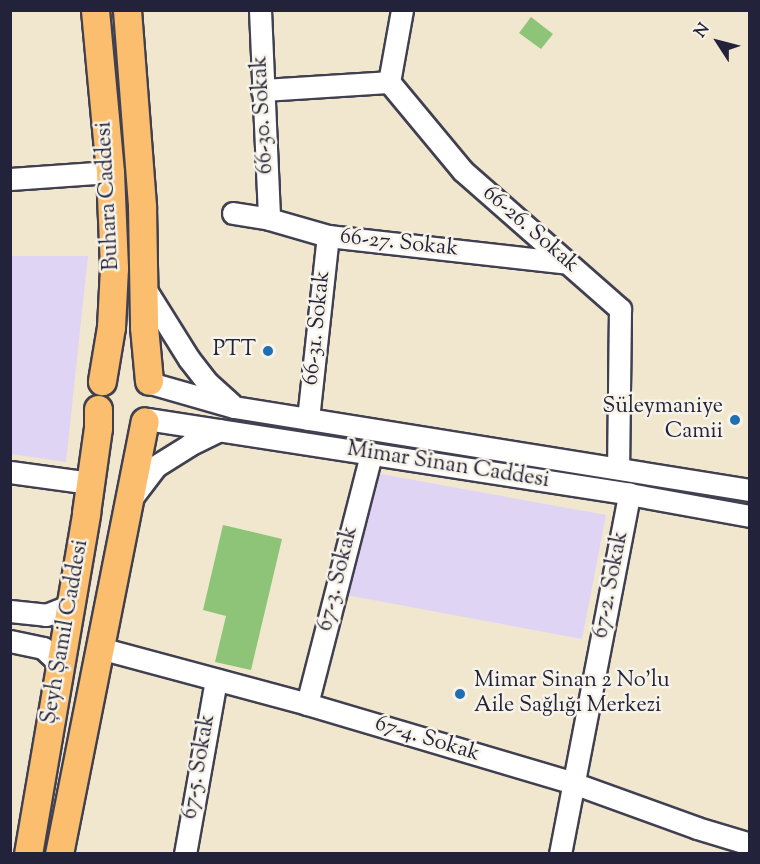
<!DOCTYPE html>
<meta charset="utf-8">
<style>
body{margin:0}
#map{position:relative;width:760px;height:864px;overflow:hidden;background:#f0e7ce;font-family:"Sorts Mill Goudy",serif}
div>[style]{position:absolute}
.built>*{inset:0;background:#e0d4f4}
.green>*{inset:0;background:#8dc477}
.roads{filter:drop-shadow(2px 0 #414051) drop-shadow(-2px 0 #414051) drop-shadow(0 2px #414051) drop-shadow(0 -2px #414051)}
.minor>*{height:21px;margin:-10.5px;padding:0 10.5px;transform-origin:10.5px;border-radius:10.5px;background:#fff}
.major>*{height:27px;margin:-13.5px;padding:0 13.5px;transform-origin:13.5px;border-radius:13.5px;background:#fbbe6e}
.dots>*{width:16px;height:16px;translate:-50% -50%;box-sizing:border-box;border:3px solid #f7f3e8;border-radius:50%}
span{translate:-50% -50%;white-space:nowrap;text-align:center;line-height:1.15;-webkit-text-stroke:5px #f7f3e8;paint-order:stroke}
.street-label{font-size:22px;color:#22223b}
.poi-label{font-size:22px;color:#22223b}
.right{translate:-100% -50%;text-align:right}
.left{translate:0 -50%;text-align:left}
.frame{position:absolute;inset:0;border:12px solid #22223b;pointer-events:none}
.north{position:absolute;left:688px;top:12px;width:60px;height:60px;-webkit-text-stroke:4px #f7f3e8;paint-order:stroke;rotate:306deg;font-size:16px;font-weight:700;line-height:24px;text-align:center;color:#22223b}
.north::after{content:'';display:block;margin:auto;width:21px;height:27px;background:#22223b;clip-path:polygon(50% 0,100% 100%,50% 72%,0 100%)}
</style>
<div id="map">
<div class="built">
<div style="clip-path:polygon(11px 256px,88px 256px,66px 462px,11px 454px)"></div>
<div style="clip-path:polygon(375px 473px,606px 515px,582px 639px,346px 595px)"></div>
</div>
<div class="green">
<div style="clip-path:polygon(531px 17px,553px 34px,541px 49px,519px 33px)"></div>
<div style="clip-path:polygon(223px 525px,282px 539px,251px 670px,215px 662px,226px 616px,203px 610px)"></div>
</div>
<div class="roads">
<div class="minor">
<div style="left:260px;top:10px;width:209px;rotate:87.5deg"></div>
<div style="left:402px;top:10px;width:73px;rotate:100.2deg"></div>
<div style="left:389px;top:82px;width:116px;rotate:50.3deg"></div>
<div style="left:463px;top:171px;width:209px;rotate:41.3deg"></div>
<div style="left:620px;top:309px;width:158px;rotate:90.7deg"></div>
<div style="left:262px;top:90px;width:127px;rotate:-3.6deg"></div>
<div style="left:10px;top:179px;width:100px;rotate:-4deg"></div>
<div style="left:233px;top:213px;width:36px;rotate:9deg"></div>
<div style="left:269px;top:219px;width:61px;rotate:16.1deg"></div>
<div style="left:328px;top:236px;width:241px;rotate:6.4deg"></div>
<div style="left:144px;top:287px;width:85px;rotate:58deg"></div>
<div style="left:189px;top:359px;width:31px;rotate:52deg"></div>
<div style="left:208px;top:383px;width:31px;rotate:42deg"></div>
<div style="left:150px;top:383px;width:87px;rotate:15.9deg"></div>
<div style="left:234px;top:407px;width:523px;rotate:9.14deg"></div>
<div style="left:147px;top:419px;width:488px;rotate:8.8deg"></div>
<div style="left:629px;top:494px;width:123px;rotate:10.3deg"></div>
<div style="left:308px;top:419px;width:184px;rotate:-83.8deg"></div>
<div style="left:10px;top:472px;width:81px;rotate:7.8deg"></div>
<div style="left:131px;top:499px;width:41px;rotate:-52.9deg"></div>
<div style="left:156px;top:466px;width:39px;rotate:-32deg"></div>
<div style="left:189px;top:445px;width:34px;rotate:-26deg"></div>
<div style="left:10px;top:611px;width:36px;rotate:6deg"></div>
<div style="left:46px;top:615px;width:27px;rotate:-22deg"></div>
<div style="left:10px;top:641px;width:34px;rotate:12deg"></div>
<div style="left:43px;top:648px;width:25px;rotate:43deg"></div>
<div style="left:100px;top:648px;width:214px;rotate:15.1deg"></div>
<div style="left:307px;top:704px;width:277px;rotate:16.5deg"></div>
<div style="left:573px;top:783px;width:132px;rotate:19.9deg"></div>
<div style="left:697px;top:828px;width:55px;rotate:16.8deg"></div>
<div style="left:307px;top:704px;width:258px;rotate:-75.6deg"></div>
<div style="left:185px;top:854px;width:177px;rotate:-79.9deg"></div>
<div style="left:560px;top:854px;width:367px;rotate:-79.1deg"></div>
</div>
<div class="major">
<div style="left:95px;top:10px;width:163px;rotate:84.7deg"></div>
<div style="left:110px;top:172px;width:96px;rotate:87.6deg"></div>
<div style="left:114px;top:268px;width:59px;rotate:92.9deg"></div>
<div style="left:111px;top:327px;width:55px;rotate:99.5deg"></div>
<div style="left:127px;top:10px;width:198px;rotate:85.6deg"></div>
<div style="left:142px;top:207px;width:120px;rotate:89deg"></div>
<div style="left:144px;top:327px;width:54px;rotate:84.7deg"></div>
<div style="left:28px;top:854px;width:346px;rotate:-80.3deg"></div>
<div style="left:86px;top:513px;width:86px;rotate:-82deg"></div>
<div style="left:98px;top:428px;width:19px;rotate:-90deg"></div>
<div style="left:59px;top:854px;width:441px;rotate:-78.8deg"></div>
</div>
</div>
<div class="dots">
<div style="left:268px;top:351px;background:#1f6fb2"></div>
<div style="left:735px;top:420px;background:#1f6fb2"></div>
<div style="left:460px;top:694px;background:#1f6fb2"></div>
</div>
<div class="street-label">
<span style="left:264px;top:115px;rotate:-93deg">66-30. Sokak</span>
<span style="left:109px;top:196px;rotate:-93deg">Buhara Caddesi</span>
<span style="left:530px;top:230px;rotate:41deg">66-26. Sokak</span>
<span style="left:399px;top:244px;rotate:6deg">66-27. Sokak</span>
<span style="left:318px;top:328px;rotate:-84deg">66-31. Sokak</span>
<span style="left:448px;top:466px;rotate:9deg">Mimar Sinan Caddesi</span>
<span style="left:339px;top:579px;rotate:-76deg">67-3. Sokak</span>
<span style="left:612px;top:585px;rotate:-79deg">67-2. Sokak</span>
<span style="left:66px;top:632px;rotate:-80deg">Şeyh Şamil Caddesi</span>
<span style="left:427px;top:740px;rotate:17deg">67-4. Sokak</span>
<span style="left:200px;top:767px;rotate:-80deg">67-5. Sokak</span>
</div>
<div class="poi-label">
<span class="right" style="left:256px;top:351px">PTT</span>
<span class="right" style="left:723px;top:420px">Süleymaniye<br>Camii</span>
<span class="left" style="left:474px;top:694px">Mimar Sinan 2 No'lu<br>Aile Sağlığı Merkezi</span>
</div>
<div class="frame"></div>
<div class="north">N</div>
</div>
